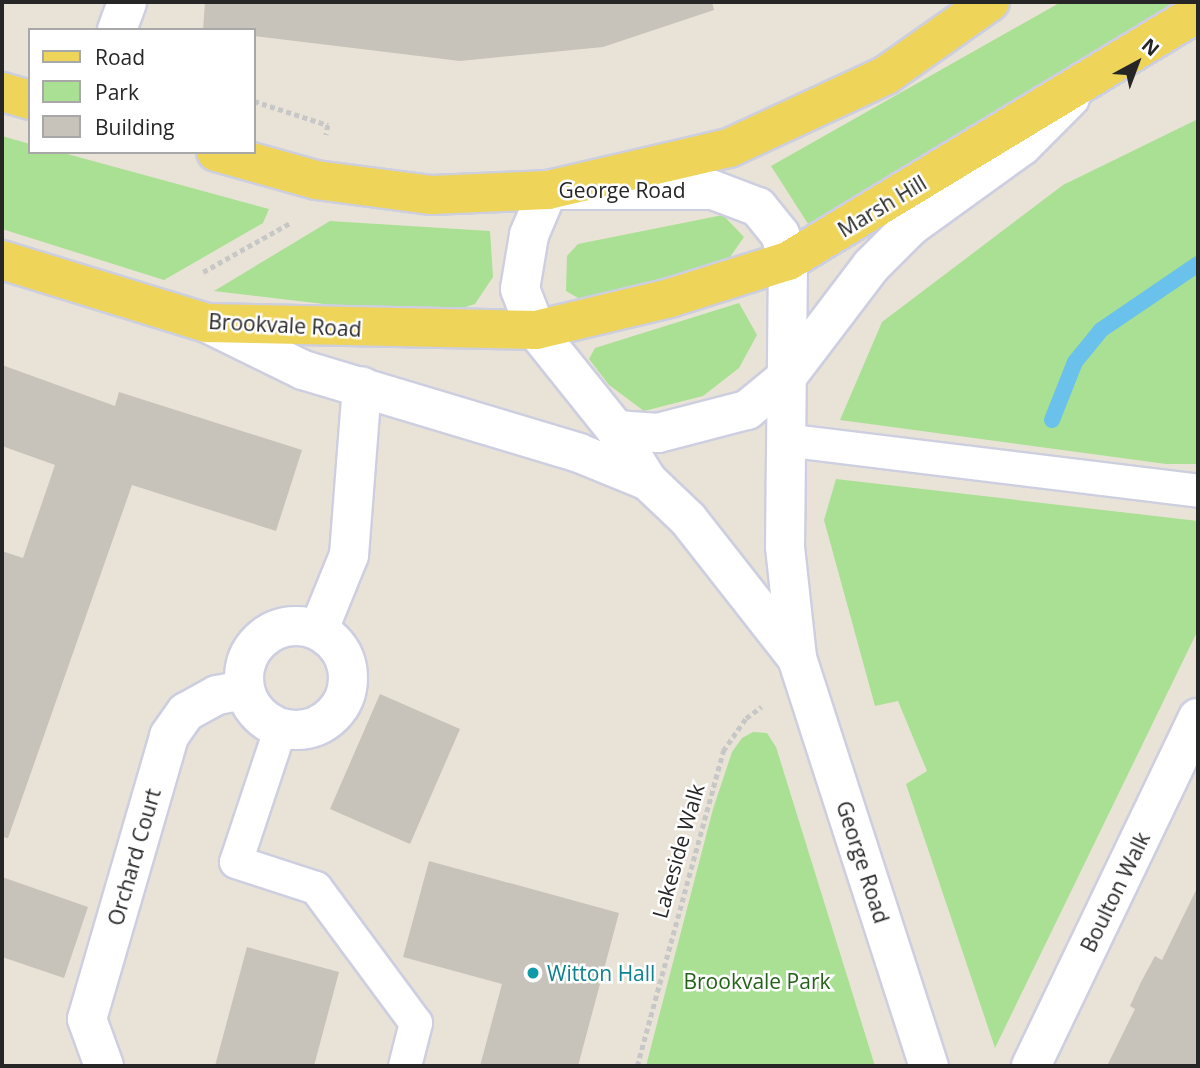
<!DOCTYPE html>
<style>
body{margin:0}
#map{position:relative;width:1200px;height:1068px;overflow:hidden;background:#e9e3d7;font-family:"Open Sans",sans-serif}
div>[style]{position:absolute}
.green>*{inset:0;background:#a9e093}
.stream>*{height:16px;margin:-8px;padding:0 8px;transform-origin:8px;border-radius:8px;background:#6ac1ec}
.building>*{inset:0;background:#c7c2ba}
.path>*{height:4.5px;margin-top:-2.25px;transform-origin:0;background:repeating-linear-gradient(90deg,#c7c7c7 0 5px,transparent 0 8.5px)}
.roads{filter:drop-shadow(2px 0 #cdcfe0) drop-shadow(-2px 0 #cdcfe0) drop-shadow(0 2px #cdcfe0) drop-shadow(0 -2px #cdcfe0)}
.service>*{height:32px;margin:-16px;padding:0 16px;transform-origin:16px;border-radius:16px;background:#fff}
.minor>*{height:38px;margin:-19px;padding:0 19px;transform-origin:19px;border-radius:19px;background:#fff}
.minor>.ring{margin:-19px;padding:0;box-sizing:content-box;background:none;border:38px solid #fff;border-radius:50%}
.primary>*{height:38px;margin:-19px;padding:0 19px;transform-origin:19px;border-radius:19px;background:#eed458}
.dots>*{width:19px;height:19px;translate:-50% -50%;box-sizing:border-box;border:4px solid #fff;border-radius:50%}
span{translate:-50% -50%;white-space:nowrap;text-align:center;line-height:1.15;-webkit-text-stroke:5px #fff;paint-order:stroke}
.street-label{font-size:21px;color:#262626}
.culture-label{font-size:21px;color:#0d838f}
.left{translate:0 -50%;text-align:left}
.park-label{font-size:21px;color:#246119}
.frame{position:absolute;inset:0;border:4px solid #262626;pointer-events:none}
.legend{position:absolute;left:28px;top:28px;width:228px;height:126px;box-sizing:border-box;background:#fff;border:2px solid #a8a8a8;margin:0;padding:9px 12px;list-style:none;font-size:21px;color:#262626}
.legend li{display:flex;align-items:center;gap:14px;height:35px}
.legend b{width:35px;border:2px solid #a8a8a8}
.north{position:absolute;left:1102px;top:28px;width:70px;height:70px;-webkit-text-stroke:5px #fff;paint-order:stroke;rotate:41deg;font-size:19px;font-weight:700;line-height:28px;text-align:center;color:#262626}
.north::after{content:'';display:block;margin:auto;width:24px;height:32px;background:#262626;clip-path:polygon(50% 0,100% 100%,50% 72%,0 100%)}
</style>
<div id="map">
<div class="green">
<div style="clip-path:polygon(1061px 2px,1179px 2px,810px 227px,771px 166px)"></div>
<div style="clip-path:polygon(1198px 119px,1198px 464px,1166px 464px,840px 420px,882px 322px,1063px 185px)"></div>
<div style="clip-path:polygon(2px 136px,30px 144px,30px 152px,60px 152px,269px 209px,263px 223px,164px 280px,2px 229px)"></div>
<div style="clip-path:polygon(723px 215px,744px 237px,728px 260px,585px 302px,566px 291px,567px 256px,578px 244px)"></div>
<div style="clip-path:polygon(330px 221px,490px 231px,493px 277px,475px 304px,434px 317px,214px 291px)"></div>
<div style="clip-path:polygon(739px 303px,757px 335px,739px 368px,703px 396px,644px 411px,609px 385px,589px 359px,595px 348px)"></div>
<div style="clip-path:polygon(836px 479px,1198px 521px,1198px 630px,995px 1048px,906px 784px,927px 771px,898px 701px,875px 706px,824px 520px)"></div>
<div style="clip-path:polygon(753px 732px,767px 733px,776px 747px,875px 1066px,646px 1066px,713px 809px,732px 752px,742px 738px)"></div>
</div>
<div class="stream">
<div style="left:1052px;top:420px;width:62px;rotate:-68.4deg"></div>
<div style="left:1075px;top:362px;width:41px;rotate:-50.9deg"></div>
<div style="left:1101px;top:330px;width:117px;rotate:-34.2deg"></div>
</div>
<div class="building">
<div style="clip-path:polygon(205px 2px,712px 2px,714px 10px,603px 47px,460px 61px,254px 36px,254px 30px,203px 30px)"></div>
<div style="clip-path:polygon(2px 365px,115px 406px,119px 392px,302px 450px,276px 531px,132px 485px,8px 838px,2px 837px,2px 551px,23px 558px,55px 465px,2px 446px)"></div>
<div style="clip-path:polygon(380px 694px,460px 729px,410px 844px,330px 809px)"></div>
<div style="clip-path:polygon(429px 861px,619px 913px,578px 1066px,480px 1066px,502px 984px,403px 957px)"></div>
<div style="clip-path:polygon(2px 877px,88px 907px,64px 978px,2px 957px)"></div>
<div style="clip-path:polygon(1198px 886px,1198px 1066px,1107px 1066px,1135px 1009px,1130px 1006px,1141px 982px,1155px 956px,1162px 960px)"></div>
<div style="clip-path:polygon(247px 947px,339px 972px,314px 1066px,215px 1066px)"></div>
</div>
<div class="path">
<div style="left:254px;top:101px;width:78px;rotate:18deg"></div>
<div style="left:328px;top:125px;width:10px;rotate:101deg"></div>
<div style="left:203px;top:272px;width:100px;rotate:-29.4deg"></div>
<div style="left:637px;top:1066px;width:327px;rotate:-74.7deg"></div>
<div style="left:723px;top:751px;width:40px;rotate:-55.1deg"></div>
<div style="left:746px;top:718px;width:19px;rotate:-36deg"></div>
</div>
<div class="roads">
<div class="service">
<div style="left:785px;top:440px;width:416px;rotate:7deg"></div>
<div style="left:281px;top:727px;width:142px;rotate:108.4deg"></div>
<div style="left:236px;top:862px;width:84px;rotate:18deg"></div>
<div style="left:316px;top:888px;width:168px;rotate:53.5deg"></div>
<div style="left:416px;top:1023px;width:44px;rotate:104.3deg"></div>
</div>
<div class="minor">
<div style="left:117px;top:30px;width:30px;rotate:-70deg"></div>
<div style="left:207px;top:323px;width:107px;rotate:26.1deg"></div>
<div style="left:303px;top:370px;width:288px;rotate:16.7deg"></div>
<div style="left:579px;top:453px;width:74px;rotate:22.1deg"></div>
<div style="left:616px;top:430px;width:42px;rotate:4.1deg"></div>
<div style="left:658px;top:433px;width:92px;rotate:-14.5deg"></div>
<div style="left:747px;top:410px;width:50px;rotate:-39.4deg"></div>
<div style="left:786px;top:378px;width:141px;rotate:-52.8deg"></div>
<div style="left:871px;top:266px;width:57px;rotate:-45deg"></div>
<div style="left:911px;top:226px;width:137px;rotate:-35.8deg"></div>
<div style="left:1022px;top:146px;width:68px;rotate:-45deg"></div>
<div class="ring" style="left:244px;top:626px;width:66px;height:66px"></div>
<div style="left:319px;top:629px;width:80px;rotate:-67.9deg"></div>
<div style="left:349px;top:555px;width:169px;rotate:-85.6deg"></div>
<div style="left:797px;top:658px;width:177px;rotate:-128.1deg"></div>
<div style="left:688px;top:519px;width:55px;rotate:-136.5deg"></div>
<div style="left:648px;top:481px;width:60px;rotate:-122.1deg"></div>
<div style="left:616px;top:430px;width:128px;rotate:-128.7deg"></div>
<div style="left:536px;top:330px;width:44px;rotate:-111.3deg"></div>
<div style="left:520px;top:289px;width:55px;rotate:-80.5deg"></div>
<div style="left:529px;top:235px;width:49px;rotate:-67.1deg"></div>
<div style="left:548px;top:190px;width:165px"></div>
<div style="left:713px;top:190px;width:48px;rotate:20.7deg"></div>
<div style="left:758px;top:207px;width:35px;rotate:51deg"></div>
<div style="left:780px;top:234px;width:28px;rotate:73deg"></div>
<div style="left:788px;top:261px;width:286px;rotate:90.6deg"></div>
<div style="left:785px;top:547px;width:112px;rotate:83.8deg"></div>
<div style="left:797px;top:658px;width:429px;rotate:72.1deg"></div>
<div style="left:104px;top:1066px;width:50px;rotate:-109.9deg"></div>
<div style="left:87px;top:1019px;width:295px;rotate:-73.8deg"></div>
<div style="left:169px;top:736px;width:29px;rotate:-55deg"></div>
<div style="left:186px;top:712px;width:35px;rotate:-29deg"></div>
<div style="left:217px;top:695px;width:27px;rotate:-10deg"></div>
<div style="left:1031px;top:1066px;width:386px;rotate:-64.4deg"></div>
</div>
<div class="primary">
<div style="left:2px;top:92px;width:29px;rotate:16deg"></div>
<div style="left:216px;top:152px;width:104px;rotate:15.6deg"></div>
<div style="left:316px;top:180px;width:117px;rotate:7.4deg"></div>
<div style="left:432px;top:195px;width:116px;rotate:-2.5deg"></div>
<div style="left:548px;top:190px;width:186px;rotate:-13.1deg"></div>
<div style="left:729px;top:148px;width:173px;rotate:-24.9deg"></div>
<div style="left:886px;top:75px;width:127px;rotate:-35.1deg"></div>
<div style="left:2px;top:260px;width:214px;rotate:17.1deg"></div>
<div style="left:207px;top:323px;width:329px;rotate:1.2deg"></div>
<div style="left:536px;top:330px;width:138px;rotate:-13.4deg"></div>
<div style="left:670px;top:298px;width:124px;rotate:-17.4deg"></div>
<div style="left:788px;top:261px;width:479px;rotate:-31.2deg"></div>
</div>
</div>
<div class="dots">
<div style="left:533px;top:973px;background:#0f9aa8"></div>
</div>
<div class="street-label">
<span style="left:622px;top:190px">George Road</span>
<span style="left:882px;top:206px;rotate:-31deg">Marsh Hill</span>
<span style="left:285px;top:325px;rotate:3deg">Brookvale Road</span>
<span style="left:678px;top:851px;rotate:-74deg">Lakeside Walk</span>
<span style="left:134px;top:857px;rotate:-74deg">Orchard Court</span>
<span style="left:863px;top:862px;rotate:72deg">George Road</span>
<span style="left:1115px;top:892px;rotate:-64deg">Boulton Walk</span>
</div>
<div class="culture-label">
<span class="left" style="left:547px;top:973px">Witton Hall</span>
</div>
<div class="park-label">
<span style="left:757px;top:981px">Brookvale Park</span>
</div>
<div class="frame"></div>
<ul class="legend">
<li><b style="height:9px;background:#eed458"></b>Road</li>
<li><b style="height:19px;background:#a9e093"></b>Park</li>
<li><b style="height:19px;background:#c7c2ba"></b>Building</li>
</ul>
<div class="north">N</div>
</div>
